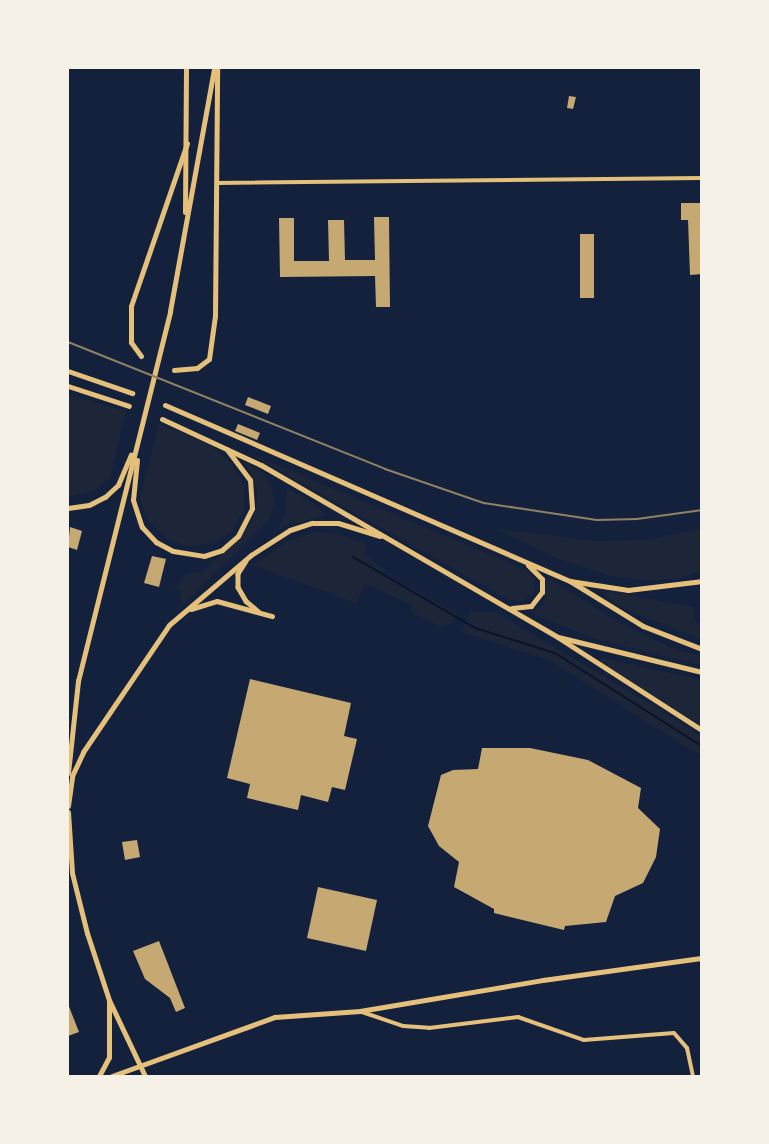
<!DOCTYPE html>
<style>
body{margin:0}
#map{position:relative;width:769px;height:1144px;overflow:hidden;background:#14213d;font-family:"PT Sans Narrow",sans-serif}
div>[style]{position:absolute}
.green>*{inset:0;background:#1d2539}
.stream>*{height:2px;margin:-1px;padding:0 1px;transform-origin:1px;border-radius:1px;background:#0b132b}
.building>*{inset:0;background:#c6a872}
.minor>*{height:4px;margin:-2px;padding:0 2px;transform-origin:2px;border-radius:2px;background:#e5c07b}
.tertiary>*{height:4.5px;margin:-2.25px;padding:0 2.25px;transform-origin:2.25px;border-radius:2.25px;background:#e5c07b}
.secondary>*{height:5px;margin:-2.5px;padding:0 2.5px;transform-origin:2.5px;border-radius:2.5px;background:#e5c07b}
.primary>*{height:5px;margin:-2.5px;padding:0 2.5px;transform-origin:2.5px;border-radius:2.5px;background:#e5c07b}
.rail>*{height:2px;margin:-1px;padding:0 1px;transform-origin:1px;border-radius:1px;background:#918062}
span{translate:-50% -50%;white-space:nowrap;text-align:center;line-height:1.15;-webkit-text-stroke:4.5px #f6f1e7;paint-order:stroke}
.frame{position:absolute;inset:0;border:69px solid #f6f1e7;pointer-events:none}
</style>
<div id="map">
<div class="green">
<div style="clip-path:polygon(68px 395px,126px 411px,110px 478px,94px 491px,69px 497px)"></div>
<div style="clip-path:polygon(159px 424px,209px 444px,231px 463px,244px 486px,244px 510px,232px 530px,216px 542px,190px 547px,166px 539px,148px 520px,140px 499px)"></div>
<div style="clip-path:polygon(246px 452px,526px 570px,535px 580px,534px 592px,521px 602px,506px 598px)"></div>
<div style="clip-path:polygon(245px 462px,264px 474px,272px 487px,274px 502px,270px 519px,182px 606px,180px 590px,174px 587px,190px 572px,202px 573px,249px 526px,256px 510px,257px 490px)"></div>
<div style="clip-path:polygon(287px 488px,316px 505px,325px 515px,278px 528px,286px 513px)"></div>
<div style="clip-path:polygon(497px 529px,596px 541px,643px 540px,701px 529px,701px 571px,676px 579px,647px 581px,607px 575px,556px 558px)"></div>
<div style="clip-path:polygon(315px 532px,338px 533px,367px 545px,364px 555px,385px 569px,384px 573px,457px 614px,451px 624px,441px 627px,410px 611px,412px 605px,365px 584px,356px 603px,253px 565px,288px 541px)"></div>
<div style="clip-path:polygon(547px 578px,626px 626px,674px 649px,701px 656px,701px 665px,595px 639px,530px 613px,544px 604px)"></div>
<div style="clip-path:polygon(608px 591px,693px 607px,695px 621px,701px 624px,701px 639px,633px 613px,604px 596px)"></div>
<div style="clip-path:polygon(470px 612px,496px 612px,658px 709px,701px 736px,701px 756px,549px 660px,461px 632px)"></div>
<div style="clip-path:polygon(603px 658px,701px 680px,701px 725px,600px 662px)"></div>
</div>
<div class="stream">
<div style="left:353px;top:557px;width:141px;rotate:30.2deg"></div>
<div style="left:475px;top:628px;width:84px;rotate:17.4deg"></div>
<div style="left:555px;top:653px;width:172px;rotate:32.4deg"></div>
</div>
<div class="building">
<div style="clip-path:polygon(569px 96px,576px 97px,573px 109px,567px 108px)"></div>
<div style="clip-path:polygon(681px 203px,702px 203px,702px 274px,690px 275px,688px 220px,681px 220px)"></div>
<div style="clip-path:polygon(374px 217px,389px 217px,390px 307px,376px 307px,375px 276px,280px 277px,279px 218px,294px 218px,294px 261px,329px 261px,328px 220px,344px 220px,345px 260px,375px 260px)"></div>
<div style="clip-path:polygon(580px 234px,594px 234px,594px 298px,580px 298px)"></div>
<div style="clip-path:polygon(248px 397px,271px 406px,268px 414px,245px 405px)"></div>
<div style="clip-path:polygon(238px 424px,260px 433px,257px 440px,235px 431px)"></div>
<div style="clip-path:polygon(70px 527px,82px 531px,77px 550px,68px 547px)"></div>
<div style="clip-path:polygon(152px 556px,166px 559px,159px 587px,144px 583px)"></div>
<div style="clip-path:polygon(250px 679px,351px 703px,344px 736px,357px 739px,345px 790px,332px 787px,328px 802px,301px 795px,298px 810px,247px 798px,250px 784px,227px 778px)"></div>
<div style="clip-path:polygon(482px 748px,530px 748px,588px 760px,641px 788px,638px 808px,660px 829px,656px 857px,643px 883px,615px 896px,606px 922px,565px 926px,564px 930px,494px 913px,494px 909px,454px 887px,459px 862px,439px 846px,428px 826px,441px 775px,453px 770px,478px 769px)"></div>
<div style="clip-path:polygon(137px 840px,140px 857px,125px 860px,122px 842px)"></div>
<div style="clip-path:polygon(318px 887px,377px 900px,366px 951px,307px 938px)"></div>
<div style="clip-path:polygon(159px 941px,185px 1008px,176px 1012px,170px 998px,145px 979px,133px 951px)"></div>
<div style="clip-path:polygon(68px 1004px,79px 1032px,68px 1036px)"></div>
</div>
<div class="minor">
<div style="left:217px;top:183px;width:485px;rotate:-0.6deg"></div>
<div style="left:362px;top:1012px;width:43px;rotate:18.9deg"></div>
<div style="left:403px;top:1026px;width:26px;rotate:4deg"></div>
<div style="left:429px;top:1028px;width:90px;rotate:-7deg"></div>
<div style="left:518px;top:1017px;width:70px;rotate:19.2deg"></div>
<div style="left:584px;top:1040px;width:90px;rotate:-4.4deg"></div>
<div style="left:674px;top:1033px;width:20px;rotate:49deg"></div>
<div style="left:687px;top:1048px;width:29px;rotate:78deg"></div>
</div>
<div class="tertiary">
<div style="left:246px;top:561px;width:15px;rotate:122deg"></div>
<div style="left:238px;top:574px;width:13px;rotate:90deg"></div>
<div style="left:238px;top:587px;width:16px;rotate:60deg"></div>
<div style="left:246px;top:601px;width:16px;rotate:40deg"></div>
<div style="left:191px;top:609px;width:27px;rotate:-17deg"></div>
<div style="left:217px;top:601px;width:57px;rotate:15.3deg"></div>
<div style="left:112px;top:1076px;width:173px;rotate:-19.9deg"></div>
<div style="left:275px;top:1017px;width:85px;rotate:-4deg"></div>
<div style="left:360px;top:1011px;width:186px;rotate:-9.6deg"></div>
<div style="left:543px;top:980px;width:161px;rotate:-7.9deg"></div>
</div>
<div class="secondary">
<div style="left:185px;top:212px;width:144px;rotate:-89.6deg"></div>
<div style="left:141px;top:356px;width:17px;rotate:-126deg"></div>
<div style="left:131px;top:342px;width:36px;rotate:-90deg"></div>
<div style="left:131px;top:306px;width:172px;rotate:-71deg"></div>
<div style="left:174px;top:370px;width:23px;rotate:-5deg"></div>
<div style="left:197px;top:368px;width:15px;rotate:-37deg"></div>
<div style="left:209px;top:359px;width:43px;rotate:-82.1deg"></div>
<div style="left:215px;top:316px;width:248px;rotate:-89.5deg"></div>
<div style="left:137px;top:460px;width:40px;rotate:95.7deg"></div>
<div style="left:133px;top:500px;width:28px;rotate:72deg"></div>
<div style="left:142px;top:527px;width:21px;rotate:47deg"></div>
<div style="left:156px;top:542px;width:19px;rotate:28deg"></div>
<div style="left:173px;top:551px;width:31px;rotate:9deg"></div>
<div style="left:204px;top:556px;width:19px;rotate:-18deg"></div>
<div style="left:222px;top:550px;width:21px;rotate:-41deg"></div>
<div style="left:238px;top:536px;width:31px;rotate:-63deg"></div>
<div style="left:252px;top:508px;width:28px;rotate:-94deg"></div>
<div style="left:250px;top:480px;width:38px;rotate:-127deg"></div>
<div style="left:68px;top:508px;width:21px;rotate:-8deg"></div>
<div style="left:89px;top:505px;width:18px;rotate:-27deg"></div>
<div style="left:105px;top:497px;width:18px;rotate:-43deg"></div>
<div style="left:118px;top:485px;width:33px;rotate:-67deg"></div>
<div style="left:570px;top:581px;width:59px;rotate:8.8deg"></div>
<div style="left:628px;top:590px;width:75px;rotate:-6.9deg"></div>
<div style="left:559px;top:638px;width:170px;rotate:32.8deg"></div>
<div style="left:68px;top:773px;width:93px;rotate:-83.8deg"></div>
<div style="left:78px;top:681px;width:381px;rotate:-76deg"></div>
<div style="left:170px;top:311px;width:247px;rotate:-79.7deg"></div>
<div style="left:68px;top:806px;width:30px;rotate:-82deg"></div>
<div style="left:72px;top:776px;width:26px;rotate:-65deg"></div>
<div style="left:83px;top:752px;width:153px;rotate:-55.9deg"></div>
<div style="left:169px;top:625px;width:108px;rotate:-40.5deg"></div>
<div style="left:251px;top:555px;width:46px;rotate:-32.7deg"></div>
<div style="left:290px;top:530px;width:23px;rotate:-18deg"></div>
<div style="left:312px;top:523px;width:26px"></div>
<div style="left:338px;top:523px;width:44px;rotate:17.2deg"></div>
<div style="left:68px;top:812px;width:61px;rotate:86.2deg"></div>
<div style="left:72px;top:873px;width:62px;rotate:76deg"></div>
<div style="left:87px;top:933px;width:71px;rotate:71.8deg"></div>
<div style="left:109px;top:1000px;width:84px;rotate:64.7deg"></div>
<div style="left:99px;top:1076px;width:21px;rotate:-62deg"></div>
<div style="left:109px;top:1057px;width:55px;rotate:-90deg"></div>
</div>
<div class="primary">
<div style="left:68px;top:371px;width:68px;rotate:19deg"></div>
<div style="left:68px;top:386px;width:64px;rotate:18.2deg"></div>
<div style="left:165px;top:405px;width:442px;rotate:23.5deg"></div>
<div style="left:570px;top:581px;width:86px;rotate:31.7deg"></div>
<div style="left:643px;top:626px;width:63px;rotate:21.3deg"></div>
<div style="left:162px;top:419px;width:109px;rotate:24.9deg"></div>
<div style="left:261px;top:465px;width:343px;rotate:30.1deg"></div>
<div style="left:558px;top:637px;width:148px;rotate:13.7deg"></div>
<div style="left:512px;top:608px;width:19px;rotate:-6deg"></div>
<div style="left:531px;top:606px;width:18px;rotate:-52deg"></div>
<div style="left:542px;top:592px;width:13px;rotate:-90deg"></div>
<div style="left:542px;top:579px;width:20px;rotate:-135deg"></div>
</div>
<div class="rail">
<div style="left:68px;top:342px;width:341px;rotate:21.8deg"></div>
<div style="left:385px;top:469px;width:105px;rotate:19deg"></div>
<div style="left:484px;top:503px;width:114px;rotate:8.6deg"></div>
<div style="left:597px;top:520px;width:40px;rotate:-1.4deg"></div>
<div style="left:637px;top:519px;width:66px;rotate:-7.9deg"></div>
</div>
<div class="frame"></div>
</div>
